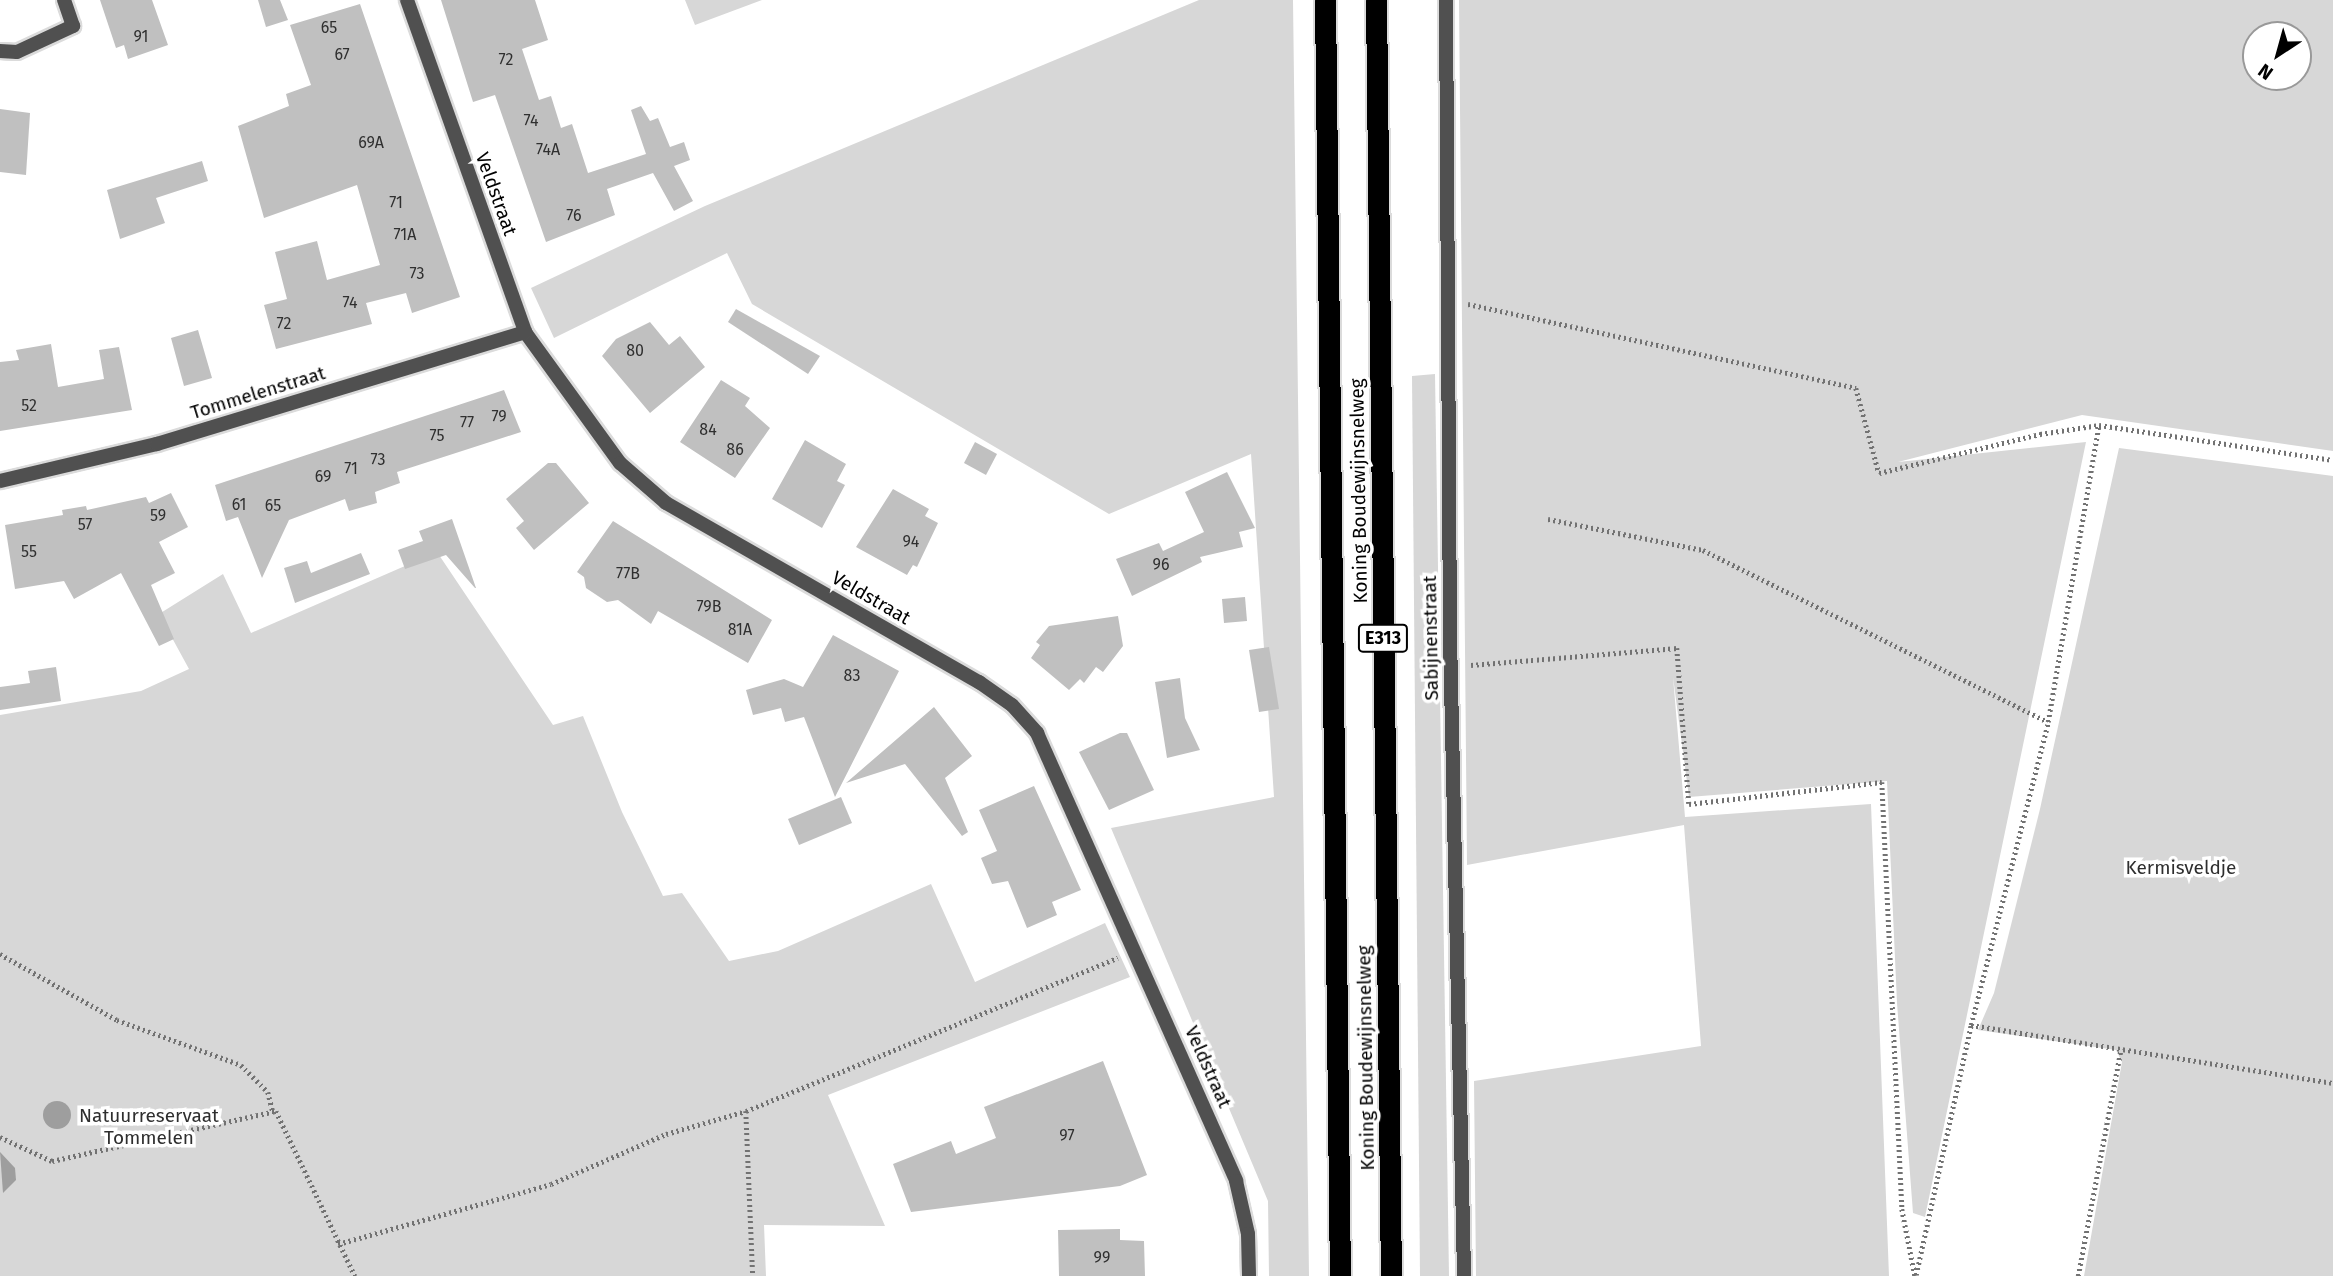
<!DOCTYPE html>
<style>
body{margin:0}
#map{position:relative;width:2333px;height:1276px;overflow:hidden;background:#fff;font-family:"Fira Sans",sans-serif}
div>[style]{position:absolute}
.green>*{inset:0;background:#d7d7d7}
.water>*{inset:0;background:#9e9e9e}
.round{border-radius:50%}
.building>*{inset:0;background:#c0c0c0}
.path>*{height:4.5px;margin-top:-2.25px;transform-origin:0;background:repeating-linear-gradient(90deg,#727272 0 2px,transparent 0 5.5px)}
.roads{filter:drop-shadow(2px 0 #dbdbdb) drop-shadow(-2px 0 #dbdbdb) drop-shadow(0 2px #dbdbdb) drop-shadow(0 -2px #dbdbdb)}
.street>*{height:14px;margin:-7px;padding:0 7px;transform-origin:7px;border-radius:7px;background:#505050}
.highway>*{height:21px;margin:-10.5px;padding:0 10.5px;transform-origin:10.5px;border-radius:10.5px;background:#000}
span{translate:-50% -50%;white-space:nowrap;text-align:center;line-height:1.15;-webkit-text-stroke:7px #fff;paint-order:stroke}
.number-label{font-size:16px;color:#303030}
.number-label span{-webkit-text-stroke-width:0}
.shield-label span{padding:2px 5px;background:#fff;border:2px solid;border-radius:5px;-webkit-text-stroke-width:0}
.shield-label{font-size:18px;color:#000;font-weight:700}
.street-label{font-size:19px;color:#000}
.park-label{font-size:19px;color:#2e2e2e}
.north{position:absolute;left:2242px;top:21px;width:70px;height:70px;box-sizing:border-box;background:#fff;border:2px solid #999;border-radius:50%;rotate:216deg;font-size:19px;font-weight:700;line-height:28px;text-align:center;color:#000}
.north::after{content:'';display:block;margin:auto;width:24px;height:32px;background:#000;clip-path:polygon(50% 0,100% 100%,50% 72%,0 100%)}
</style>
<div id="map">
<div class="green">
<div style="clip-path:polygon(685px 0,762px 0,695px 25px)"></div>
<div style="clip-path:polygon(1199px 0,1293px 0,1309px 1276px,1269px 1276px,1268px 1201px,1111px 828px,1274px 797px,1251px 454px,1109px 514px,752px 304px,727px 253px,554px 338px,531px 288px,705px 206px)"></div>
<div style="clip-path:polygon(evenodd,1459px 0,2333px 0,2333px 451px,2082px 415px,1898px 462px,2086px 442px,1925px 1217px,1913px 1213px,1897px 1003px,1887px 781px,1689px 797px,1673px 677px,1685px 817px,1871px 804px,1889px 1276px,1476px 1276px,1474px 1081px,1701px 1046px,1684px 825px,1467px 865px,1459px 0,2256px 35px,2298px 35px,2298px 77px,2256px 77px,2256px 35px)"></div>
<div style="clip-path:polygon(1435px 374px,1449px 1276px,1420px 1276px,1412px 376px)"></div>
<div style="clip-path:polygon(2119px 448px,2333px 476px,2333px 1276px,2084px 1276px,2122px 1062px,2116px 1050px,1978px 1030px,1994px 993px,2040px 809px)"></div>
<div style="clip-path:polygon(437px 552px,553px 725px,583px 716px,622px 812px,663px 896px,682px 893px,729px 961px,778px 951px,931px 884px,975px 982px,1105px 923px,1130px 977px,828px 1095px,885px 1226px,764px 1225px,766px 1276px,0 1276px,0 715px,141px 691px,189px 669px,159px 614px,223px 574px,251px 633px)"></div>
</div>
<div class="water">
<div class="round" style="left:43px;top:1101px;width:28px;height:28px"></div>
<div style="clip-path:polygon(0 1152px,15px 1168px,16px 1180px,3px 1193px)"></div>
</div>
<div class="building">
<div style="clip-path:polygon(100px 0,152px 0,168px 45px,128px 59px,124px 45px,116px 48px)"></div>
<div style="clip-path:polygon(258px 0,280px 0,288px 20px,266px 27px)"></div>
<div style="clip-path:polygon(441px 0,535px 0,548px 40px,522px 49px,539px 100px,551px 96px,561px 128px,572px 124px,588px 173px,646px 154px,631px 110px,641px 106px,650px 121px,658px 118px,670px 147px,684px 142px,690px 160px,674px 166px,693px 201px,674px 211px,653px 173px,607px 189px,615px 215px,546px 242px,495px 95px,473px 102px)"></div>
<div style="clip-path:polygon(360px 4px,460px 297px,412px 313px,406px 293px,366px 303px,372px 324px,276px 349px,264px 305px,287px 299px,275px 252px,317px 241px,327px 280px,380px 265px,357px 185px,264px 218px,238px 126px,289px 106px,286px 94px,311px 85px,290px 25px)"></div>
<div style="clip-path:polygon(0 109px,30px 113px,26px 175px,0 172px)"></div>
<div style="clip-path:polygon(202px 161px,208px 181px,156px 198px,165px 223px,120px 239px,107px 190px)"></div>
<div style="clip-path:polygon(736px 309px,820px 356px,808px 374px,728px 322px)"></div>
<div style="clip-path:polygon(650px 322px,669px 345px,680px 336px,705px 367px,650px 413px,602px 356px,616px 339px)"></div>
<div style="clip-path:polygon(198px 330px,212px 378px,184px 386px,171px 338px)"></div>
<div style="clip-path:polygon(51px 344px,58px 387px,104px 379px,99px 350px,119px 347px,132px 410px,0 431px,0 362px,19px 360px,16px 350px)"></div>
<div style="clip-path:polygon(721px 380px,750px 398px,745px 406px,770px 428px,735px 478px,680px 442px)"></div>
<div style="clip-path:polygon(504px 390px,521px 432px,397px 472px,400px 483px,375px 492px,377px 503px,349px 511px,345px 499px,289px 520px,262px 578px,238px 517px,226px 521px,215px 485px)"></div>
<div style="clip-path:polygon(805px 440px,846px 464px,837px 481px,845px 485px,822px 528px,772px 499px)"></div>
<div style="clip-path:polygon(975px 442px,997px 454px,986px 475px,964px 463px)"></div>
<div style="clip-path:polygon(548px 463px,556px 463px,589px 503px,534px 550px,516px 528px,524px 521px,506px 499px)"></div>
<div style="clip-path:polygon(1227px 472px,1255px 528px,1239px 532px,1243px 547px,1200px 557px,1202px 562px,1132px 596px,1116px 559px,1159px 543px,1163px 551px,1204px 532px,1185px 492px)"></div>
<div style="clip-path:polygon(893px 489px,929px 509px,925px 516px,938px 523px,917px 567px,913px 565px,907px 575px,856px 547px)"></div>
<div style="clip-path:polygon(171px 493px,188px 527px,159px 542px,175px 573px,151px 585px,174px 639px,159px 646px,121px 573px,74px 599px,64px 581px,15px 589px,5px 525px,63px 515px,62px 510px,86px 506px,87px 510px,146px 497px,149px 503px)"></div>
<div style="clip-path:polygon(452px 519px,476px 588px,475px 588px,446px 555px,405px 569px,398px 550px,423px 541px,419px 531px)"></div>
<div style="clip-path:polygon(613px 521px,772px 620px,748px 663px,658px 611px,651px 624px,618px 600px,607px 602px,586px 588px,584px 577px,577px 572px)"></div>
<div style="clip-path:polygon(361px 553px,370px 574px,295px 603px,284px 568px,307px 561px,311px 573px)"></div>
<div style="clip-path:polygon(1245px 597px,1247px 621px,1224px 623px,1222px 599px)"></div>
<div style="clip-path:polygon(1118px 616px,1123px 646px,1103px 672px,1096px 667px,1084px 683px,1080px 679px,1069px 690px,1031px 658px,1040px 645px,1036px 642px,1049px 626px)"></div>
<div style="clip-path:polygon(833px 635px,899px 671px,835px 797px,804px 717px,785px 722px,781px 708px,753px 715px,746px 690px,784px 679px,803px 687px)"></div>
<div style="clip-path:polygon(1269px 647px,1279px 709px,1259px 712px,1249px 650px)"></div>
<div style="clip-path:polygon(56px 667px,61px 701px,0 710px,0 687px,30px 683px,28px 671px)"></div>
<div style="clip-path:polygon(1180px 678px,1185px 718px,1200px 750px,1167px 758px,1155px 682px)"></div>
<div style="clip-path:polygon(934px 707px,972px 756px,945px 778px,968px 832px,962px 836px,905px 764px,846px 783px)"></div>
<div style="clip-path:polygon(1120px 733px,1127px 733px,1154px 790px,1109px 810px,1079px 752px)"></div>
<div style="clip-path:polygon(1034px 786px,1081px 890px,1052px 902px,1057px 915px,1027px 928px,1008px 881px,992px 884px,981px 858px,997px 851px,979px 810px)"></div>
<div style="clip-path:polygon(841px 797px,852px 823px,799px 845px,788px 819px)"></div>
<div style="clip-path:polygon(1103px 1061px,1147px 1175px,1120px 1186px,911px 1212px,893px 1164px,951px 1141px,956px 1154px,996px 1138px,984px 1107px)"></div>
<div style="clip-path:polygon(1120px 1229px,1120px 1240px,1144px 1241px,1145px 1276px,1059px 1276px,1058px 1230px)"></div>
</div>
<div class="path">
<div style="left:1468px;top:304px;width:397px;rotate:12.2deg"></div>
<div style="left:1856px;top:388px;width:88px;rotate:74.9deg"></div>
<div style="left:1879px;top:473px;width:166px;rotate:-13.6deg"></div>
<div style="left:2040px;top:434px;width:60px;rotate:-8.7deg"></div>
<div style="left:2099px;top:425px;width:237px;rotate:8.5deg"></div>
<div style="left:1548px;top:519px;width:158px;rotate:11.3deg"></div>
<div style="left:1703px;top:550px;width:385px;rotate:26.5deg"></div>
<div style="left:2048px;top:722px;width:301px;rotate:-80.3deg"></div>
<div style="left:1471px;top:665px;width:207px;rotate:-4.7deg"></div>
<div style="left:1677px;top:648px;width:156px;rotate:85.6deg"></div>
<div style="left:1689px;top:804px;width:194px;rotate:-6.5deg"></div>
<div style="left:1882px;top:782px;width:427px;rotate:87.3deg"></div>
<div style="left:1902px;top:1209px;width:68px;rotate:79deg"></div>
<div style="left:0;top:954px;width:134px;rotate:29.4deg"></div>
<div style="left:117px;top:1020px;width:132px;rotate:19.9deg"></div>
<div style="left:241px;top:1065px;width:38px;rotate:45deg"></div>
<div style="left:268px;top:1092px;width:21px;rotate:76deg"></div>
<div style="left:1971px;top:1025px;width:313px;rotate:-75.7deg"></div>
<div style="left:746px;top:1111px;width:165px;rotate:87.6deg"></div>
<div style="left:0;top:1137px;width:57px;rotate:24.8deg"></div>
<div style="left:52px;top:1161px;width:230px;rotate:-12.6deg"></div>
<div style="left:276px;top:1111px;width:183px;rotate:64.4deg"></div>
<div style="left:338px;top:1244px;width:221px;rotate:-15.7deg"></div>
<div style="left:551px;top:1184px;width:125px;rotate:-23.5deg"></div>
<div style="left:666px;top:1134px;width:83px;rotate:-16deg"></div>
<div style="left:746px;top:1111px;width:402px;rotate:-22.4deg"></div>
<div style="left:1916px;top:1275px;width:256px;rotate:-77.6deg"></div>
<div style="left:1971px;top:1025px;width:367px;rotate:9.1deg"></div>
<div style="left:2078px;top:1276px;width:231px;rotate:-79.3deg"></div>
</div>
<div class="roads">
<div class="street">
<div style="left:407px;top:0;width:352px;rotate:70.4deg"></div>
<div style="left:525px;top:332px;width:162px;rotate:54.1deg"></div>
<div style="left:620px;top:463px;width:61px;rotate:41deg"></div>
<div style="left:666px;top:503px;width:361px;rotate:29.8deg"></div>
<div style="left:979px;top:682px;width:40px;rotate:34.9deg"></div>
<div style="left:1012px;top:705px;width:38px;rotate:48deg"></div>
<div style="left:1037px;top:733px;width:490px;rotate:66deg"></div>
<div style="left:1236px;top:1181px;width:54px;rotate:77.2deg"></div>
<div style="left:1248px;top:1234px;width:42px;rotate:88.6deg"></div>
<div style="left:1446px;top:0;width:637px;rotate:89.64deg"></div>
<div style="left:1450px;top:637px;width:639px;rotate:88.74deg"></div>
<div style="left:0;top:51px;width:17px;rotate:3deg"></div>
<div style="left:17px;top:52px;width:62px;rotate:-24.9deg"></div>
<div style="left:73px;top:26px;width:28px;rotate:-109deg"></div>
<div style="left:0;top:481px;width:161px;rotate:-13.3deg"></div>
<div style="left:157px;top:444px;width:385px;rotate:-16.9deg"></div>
</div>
<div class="highway">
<div style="left:1325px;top:0;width:1276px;rotate:89.33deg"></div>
<div style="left:1376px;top:0;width:1276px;rotate:89.33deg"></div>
</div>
</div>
<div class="number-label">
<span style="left:329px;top:28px">65</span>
<span style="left:141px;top:37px">91</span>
<span style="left:342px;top:55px">67</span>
<span style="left:506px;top:60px">72</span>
<span style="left:531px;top:121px">74</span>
<span style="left:371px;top:143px">69A</span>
<span style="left:548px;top:150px">74A</span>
<span style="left:396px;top:203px">71</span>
<span style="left:574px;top:216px">76</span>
<span style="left:405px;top:235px">71A</span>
<span style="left:417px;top:274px">73</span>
<span style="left:350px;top:303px">74</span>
<span style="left:284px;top:324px">72</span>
<span style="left:635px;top:351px">80</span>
<span style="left:29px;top:406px">52</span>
<span style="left:499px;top:417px">79</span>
<span style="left:467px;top:423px">77</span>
<span style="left:708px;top:430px">84</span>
<span style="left:437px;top:436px">75</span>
<span style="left:735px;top:450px">86</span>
<span style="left:378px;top:460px">73</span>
<span style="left:351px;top:469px">71</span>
<span style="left:323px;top:477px">69</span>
<span style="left:239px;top:505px">61</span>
<span style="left:273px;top:506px">65</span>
<span style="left:158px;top:516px">59</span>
<span style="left:85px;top:525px">57</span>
<span style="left:911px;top:542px">94</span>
<span style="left:29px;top:552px">55</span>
<span style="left:1161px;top:565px">96</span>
<span style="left:628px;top:574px">77B</span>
<span style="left:709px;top:607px">79B</span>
<span style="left:740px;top:630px">81A</span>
<span style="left:852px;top:676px">83</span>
<span style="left:1067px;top:1136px">97</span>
<span style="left:1102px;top:1258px">99</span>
</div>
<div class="shield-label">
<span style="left:1383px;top:638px">E313</span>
</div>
<div class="street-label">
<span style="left:496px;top:194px;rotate:70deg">Veldstraat</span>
<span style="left:258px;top:393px;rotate:-17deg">Tommelenstraat</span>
<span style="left:1359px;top:491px;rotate:-91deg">Koning Boudewijnsnelweg</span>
<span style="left:871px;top:598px;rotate:30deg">Veldstraat</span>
<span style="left:1431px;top:638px;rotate:-91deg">Sabijnenstraat</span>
<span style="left:1366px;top:1058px;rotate:-91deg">Koning Boudewijnsnelweg</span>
<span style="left:1208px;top:1067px;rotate:66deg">Veldstraat</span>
</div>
<div class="park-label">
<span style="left:2181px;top:868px">Kermisveldje</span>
<span style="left:149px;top:1127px">Natuurreservaat<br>Tommelen</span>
</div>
<div class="north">N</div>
</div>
